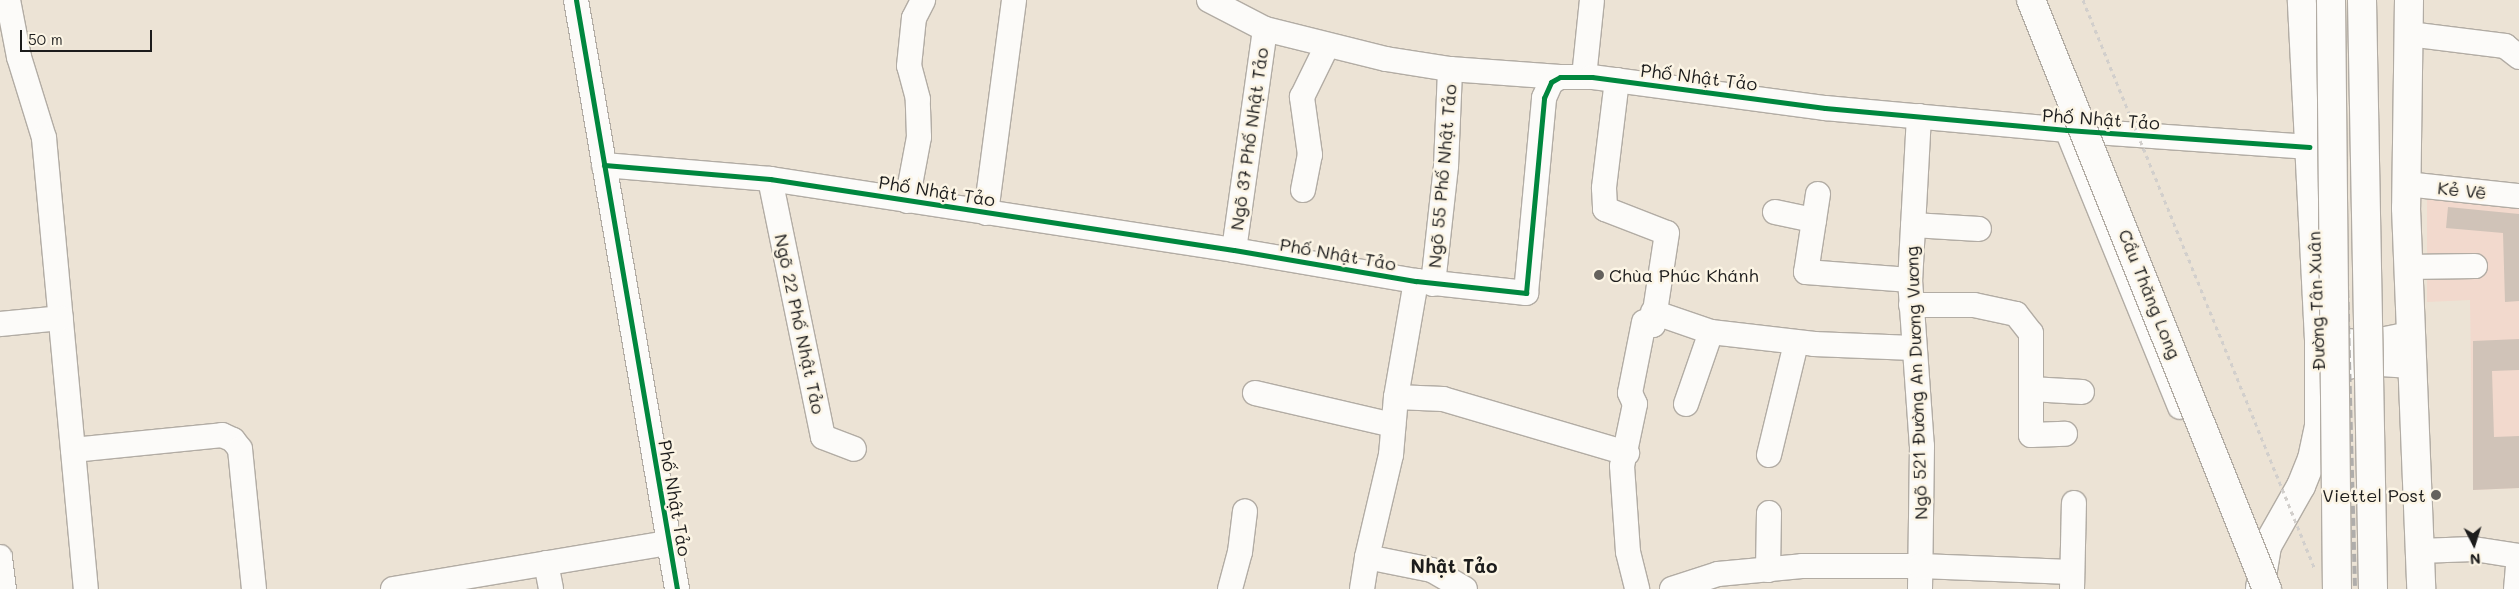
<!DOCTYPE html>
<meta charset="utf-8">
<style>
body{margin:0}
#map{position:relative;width:2519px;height:589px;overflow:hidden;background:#ece3d5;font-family:Mali,sans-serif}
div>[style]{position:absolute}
.built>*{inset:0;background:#f2d9cd}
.building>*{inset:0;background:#d0c3b8}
.roads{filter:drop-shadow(1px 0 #b2aca4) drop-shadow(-1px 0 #b2aca4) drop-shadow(0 1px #b2aca4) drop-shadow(0 -1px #b2aca4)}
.minor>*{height:24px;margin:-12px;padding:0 12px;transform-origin:12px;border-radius:12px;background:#fcfbf9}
.major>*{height:28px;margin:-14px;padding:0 14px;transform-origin:14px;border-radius:14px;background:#fcfbf9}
.rail>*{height:4px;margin-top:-2px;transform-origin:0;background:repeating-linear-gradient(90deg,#afadab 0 8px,transparent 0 12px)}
.path-bridge>*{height:3px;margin-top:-1.5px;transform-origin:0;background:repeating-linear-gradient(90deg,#d2cfcc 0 4px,transparent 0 8px)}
.bridges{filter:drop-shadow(1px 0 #b2aca4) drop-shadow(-1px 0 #b2aca4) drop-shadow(0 1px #b2aca4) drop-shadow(0 -1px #b2aca4)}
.major-bridge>*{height:28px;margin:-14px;padding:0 14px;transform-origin:14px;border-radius:14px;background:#fcfbf9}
.highway-bridge>*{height:28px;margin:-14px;padding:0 14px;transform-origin:14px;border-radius:14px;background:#fcfbf9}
.cycleway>*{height:5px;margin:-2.5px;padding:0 2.5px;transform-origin:2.5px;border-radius:2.5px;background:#00873e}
.dots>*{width:14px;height:14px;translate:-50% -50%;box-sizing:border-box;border:2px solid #fcf5e5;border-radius:50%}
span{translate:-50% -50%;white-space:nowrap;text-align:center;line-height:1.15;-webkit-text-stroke:5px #fcf5e5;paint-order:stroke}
.street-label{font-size:18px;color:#1c1c1c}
.poi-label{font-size:18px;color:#1c1c1c}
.left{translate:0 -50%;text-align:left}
.right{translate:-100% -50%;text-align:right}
.neighbourhood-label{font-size:19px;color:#1c1c1c;font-weight:700}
.north{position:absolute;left:2449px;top:519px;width:50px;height:50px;-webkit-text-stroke:4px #fcf5e5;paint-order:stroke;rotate:175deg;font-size:14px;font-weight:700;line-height:20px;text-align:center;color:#1c1c1c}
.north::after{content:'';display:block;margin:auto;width:18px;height:22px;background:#1c1c1c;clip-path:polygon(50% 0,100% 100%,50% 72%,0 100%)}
.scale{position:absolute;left:20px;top:30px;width:132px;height:22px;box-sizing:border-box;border:2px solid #1c1c1c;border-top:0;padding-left:6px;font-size:15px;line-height:18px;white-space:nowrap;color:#1c1c1c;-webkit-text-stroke:4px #fcf5e5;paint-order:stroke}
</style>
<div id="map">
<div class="built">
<div style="clip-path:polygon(2427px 193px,2519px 202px,2519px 488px,2473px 490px,2470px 300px,2427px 302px)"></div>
</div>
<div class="building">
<div style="clip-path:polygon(2448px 207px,2519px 214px,2519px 301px,2505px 302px,2503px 233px,2446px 228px)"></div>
<div style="clip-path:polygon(2519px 339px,2519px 370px,2492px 371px,2494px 437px,2519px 436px,2519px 488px,2473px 490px,2473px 341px)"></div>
</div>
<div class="roads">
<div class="minor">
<div style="left:8px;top:0;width:58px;rotate:79.1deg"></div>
<div style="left:19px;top:57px;width:85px;rotate:72.8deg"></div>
<div style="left:44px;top:138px;width:453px;rotate:84.7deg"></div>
<div style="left:576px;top:0;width:598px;rotate:80.27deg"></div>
<div style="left:1209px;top:0;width:63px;rotate:27.4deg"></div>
<div style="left:1265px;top:29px;width:125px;rotate:13.9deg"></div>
<div style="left:1386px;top:59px;width:65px;rotate:8.9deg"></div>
<div style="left:1450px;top:69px;width:110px;rotate:4.2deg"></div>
<div style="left:2409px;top:34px;width:97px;rotate:7.1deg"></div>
<div style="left:2505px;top:46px;width:18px;rotate:38deg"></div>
<div style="left:1584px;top:77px;width:77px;rotate:-84.1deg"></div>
<div style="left:1617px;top:80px;width:109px;rotate:96.9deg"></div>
<div style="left:1604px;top:188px;width:21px;rotate:87deg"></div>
<div style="left:1605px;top:209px;width:66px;rotate:21.2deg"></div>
<div style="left:1667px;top:233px;width:93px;rotate:98.7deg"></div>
<div style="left:1653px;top:325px;width:9px;rotate:-162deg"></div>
<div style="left:1644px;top:322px;width:72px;rotate:101.2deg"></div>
<div style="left:1630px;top:393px;width:12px;rotate:66deg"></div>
<div style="left:1635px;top:404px;width:63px;rotate:101.8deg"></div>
<div style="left:1622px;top:466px;width:86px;rotate:86deg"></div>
<div style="left:1628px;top:552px;width:38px;rotate:76deg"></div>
<div style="left:1919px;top:116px;width:164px;rotate:93.1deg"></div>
<div style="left:1910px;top:280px;width:166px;rotate:85.9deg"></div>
<div style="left:1922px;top:446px;width:143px;rotate:90.8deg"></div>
<div style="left:2067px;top:130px;width:299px;rotate:67.8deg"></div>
<div style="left:604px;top:165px;width:167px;rotate:4.8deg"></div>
<div style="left:770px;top:179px;width:469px;rotate:8.7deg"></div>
<div style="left:1234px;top:250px;width:185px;rotate:9.7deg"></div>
<div style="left:1416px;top:281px;width:111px;rotate:6.2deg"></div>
<div style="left:1526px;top:293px;width:196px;rotate:-84.7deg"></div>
<div style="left:1544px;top:98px;width:17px;rotate:-66deg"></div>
<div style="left:1551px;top:82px;width:10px;rotate:-29deg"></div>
<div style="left:1560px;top:77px;width:32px"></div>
<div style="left:1592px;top:77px;width:235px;rotate:7.6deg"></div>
<div style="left:1825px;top:108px;width:243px;rotate:5.2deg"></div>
<div style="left:2067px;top:130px;width:243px;rotate:4deg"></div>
<div style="left:770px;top:179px;width:263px;rotate:78.4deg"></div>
<div style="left:823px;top:437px;width:33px;rotate:21deg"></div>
<div style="left:2406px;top:184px;width:114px;rotate:6.1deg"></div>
<div style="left:1303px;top:190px;width:36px;rotate:-79deg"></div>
<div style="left:1310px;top:155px;width:59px;rotate:-97.9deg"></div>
<div style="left:1302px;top:97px;width:57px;rotate:-63.9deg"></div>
<div style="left:1818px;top:194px;width:79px;rotate:98.7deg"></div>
<div style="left:1806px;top:272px;width:104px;rotate:4.4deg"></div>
<div style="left:907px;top:201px;width:65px;rotate:-79.4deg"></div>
<div style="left:919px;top:137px;width:38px;rotate:-92deg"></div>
<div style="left:918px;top:99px;width:34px;rotate:-105deg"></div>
<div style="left:909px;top:66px;width:48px;rotate:-84.1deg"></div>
<div style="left:914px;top:18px;width:20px;rotate:-63deg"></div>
<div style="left:1775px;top:212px;width:40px;rotate:12deg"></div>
<div style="left:986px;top:213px;width:215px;rotate:-82.5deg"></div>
<div style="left:1913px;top:225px;width:66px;rotate:3.5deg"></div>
<div style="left:1234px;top:250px;width:223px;rotate:-82deg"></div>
<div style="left:2407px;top:267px;width:68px;rotate:-0.8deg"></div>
<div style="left:1433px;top:284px;width:119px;rotate:-83.7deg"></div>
<div style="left:1446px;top:166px;width:97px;rotate:-87.6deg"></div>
<div style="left:1911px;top:305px;width:63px"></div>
<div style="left:1974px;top:305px;width:43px;rotate:12.1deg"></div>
<div style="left:2016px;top:314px;width:24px;rotate:52deg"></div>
<div style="left:2031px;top:333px;width:102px;rotate:90deg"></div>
<div style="left:2031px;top:435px;width:34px;rotate:-2deg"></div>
<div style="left:1653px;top:312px;width:61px;rotate:19deg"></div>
<div style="left:1711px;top:332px;width:104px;rotate:6.6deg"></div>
<div style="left:1814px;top:344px;width:99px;rotate:2.3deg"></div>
<div style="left:0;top:324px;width:61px;rotate:-5.6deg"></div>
<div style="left:2031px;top:389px;width:51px;rotate:3.4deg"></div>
<div style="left:1255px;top:393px;width:142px;rotate:13.1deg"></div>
<div style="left:1396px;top:397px;width:47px;rotate:2.4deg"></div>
<div style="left:1443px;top:399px;width:192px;rotate:16.4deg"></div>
<div style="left:1686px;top:404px;width:76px;rotate:-70.9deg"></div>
<div style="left:73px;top:450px;width:150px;rotate:-5.7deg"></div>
<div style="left:222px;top:435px;width:12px;rotate:24deg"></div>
<div style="left:233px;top:440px;width:11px;rotate:52deg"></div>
<div style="left:240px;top:449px;width:141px;rotate:84.3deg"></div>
<div style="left:1769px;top:455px;width:115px;rotate:-76.4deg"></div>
<div style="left:2419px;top:551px;width:55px;rotate:-2.1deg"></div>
<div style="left:2474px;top:549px;width:46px;rotate:8.8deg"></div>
<div style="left:0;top:557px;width:32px;rotate:83deg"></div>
<div style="left:1367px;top:557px;width:66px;rotate:11.3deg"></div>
<div style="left:1432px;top:570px;width:38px;rotate:30deg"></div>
<div style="left:546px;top:563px;width:26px;rotate:79deg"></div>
<div style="left:1768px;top:570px;width:57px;rotate:-89deg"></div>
<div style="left:393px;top:589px;width:279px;rotate:-9.5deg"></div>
<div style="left:1230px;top:589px;width:38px;rotate:-75deg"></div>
<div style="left:1240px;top:552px;width:41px;rotate:-83deg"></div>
<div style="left:1362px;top:589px;width:32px;rotate:-81deg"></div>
<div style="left:1367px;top:557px;width:105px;rotate:-76.8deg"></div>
<div style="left:1391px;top:455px;width:58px;rotate:-85.1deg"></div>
<div style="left:1396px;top:397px;width:118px;rotate:-80.2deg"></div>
<div style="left:1672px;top:589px;width:48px;rotate:-18.1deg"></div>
<div style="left:1718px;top:574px;width:84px;rotate:-5.4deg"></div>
<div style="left:1802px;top:566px;width:118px"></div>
<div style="left:1920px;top:566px;width:151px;rotate:2.3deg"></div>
<div style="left:2072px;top:589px;width:86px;rotate:-88.7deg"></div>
<div style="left:2516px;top:589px;width:33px;rotate:-85deg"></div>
</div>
<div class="major">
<div style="left:2409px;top:0;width:208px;rotate:90.8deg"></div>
<div style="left:2406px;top:208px;width:381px;rotate:87.7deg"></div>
<div style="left:2319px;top:340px;width:47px;rotate:6.1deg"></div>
<div style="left:2366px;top:345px;width:45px;rotate:-11.6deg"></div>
<div style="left:2320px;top:371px;width:47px;rotate:-12.3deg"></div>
<div style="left:2366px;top:361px;width:45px;rotate:3.8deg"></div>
<div style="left:2260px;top:588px;width:43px;rotate:-80.5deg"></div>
<div style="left:2267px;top:546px;width:69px;rotate:-60.5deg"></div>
<div style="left:2301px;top:486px;width:29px;rotate:-68deg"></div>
<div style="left:2312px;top:459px;width:34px;rotate:-78deg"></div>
<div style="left:2319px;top:426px;width:86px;rotate:-90deg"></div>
<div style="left:2319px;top:340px;width:340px;rotate:-92.9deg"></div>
</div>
</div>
<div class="rail">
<div style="left:2343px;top:0;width:206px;rotate:89.4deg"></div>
<div style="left:2345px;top:206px;width:383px;rotate:88.5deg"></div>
</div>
<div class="path-bridge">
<div style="left:2083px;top:0;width:612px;rotate:67.83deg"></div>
</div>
<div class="bridges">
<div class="major-bridge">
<div style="left:2331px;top:0;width:589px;rotate:89.42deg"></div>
<div style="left:2362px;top:0;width:589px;rotate:88.93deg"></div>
</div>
<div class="highway-bridge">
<div style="left:2031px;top:0;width:635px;rotate:68.17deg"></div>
</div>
</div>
<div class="cycleway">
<div style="left:576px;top:0;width:598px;rotate:80.27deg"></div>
<div style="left:604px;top:165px;width:167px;rotate:4.8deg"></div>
<div style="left:770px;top:179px;width:469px;rotate:8.7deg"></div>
<div style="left:1234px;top:250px;width:185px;rotate:9.7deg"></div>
<div style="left:1416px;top:281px;width:111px;rotate:6.2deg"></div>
<div style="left:1526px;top:293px;width:196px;rotate:-84.7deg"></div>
<div style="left:1544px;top:98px;width:17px;rotate:-66deg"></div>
<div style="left:1551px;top:82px;width:10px;rotate:-29deg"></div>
<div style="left:1560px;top:77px;width:32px"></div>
<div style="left:1592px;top:77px;width:235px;rotate:7.6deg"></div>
<div style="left:1825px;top:108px;width:243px;rotate:5.2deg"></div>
<div style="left:2067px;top:130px;width:243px;rotate:4deg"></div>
</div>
<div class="dots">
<div style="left:1599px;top:275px;background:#65625d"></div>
<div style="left:2436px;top:495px;background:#65625d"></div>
</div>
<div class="street-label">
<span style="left:1699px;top:77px;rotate:7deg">Phố Nhật Tảo</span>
<span style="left:2101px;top:119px;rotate:4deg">Phố Nhật Tảo</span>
<span style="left:1249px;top:139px;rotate:-82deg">Ngõ 37 Phố Nhật Tảo</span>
<span style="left:1442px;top:176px;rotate:-85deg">Ngõ 55 Phố Nhật Tảo</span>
<span style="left:2462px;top:190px;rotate:6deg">Kẻ Vẽ</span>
<span style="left:937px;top:191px;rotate:9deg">Phố Nhật Tảo</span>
<span style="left:1338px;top:254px;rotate:10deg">Phố Nhật Tảo</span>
<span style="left:2150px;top:294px;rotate:68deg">Cầu Thăng Long</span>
<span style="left:2316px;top:301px;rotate:-92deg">Đường Tân Xuân</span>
<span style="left:800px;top:324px;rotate:78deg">Ngõ 22 Phố Nhật Tảo</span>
<span style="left:1916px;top:383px;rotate:-92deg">Ngõ 521 Đường An Dương Vương</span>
<span style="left:675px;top:498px;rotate:80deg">Phố Nhật Tảo</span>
</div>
<div class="poi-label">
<span class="left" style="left:1609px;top:275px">Chùa Phúc Khánh</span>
<span class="right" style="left:2426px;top:495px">Viettel Post</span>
</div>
<div class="neighbourhood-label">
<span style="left:1454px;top:566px">Nhật Tảo</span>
</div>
<div class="north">N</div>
<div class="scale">50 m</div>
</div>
